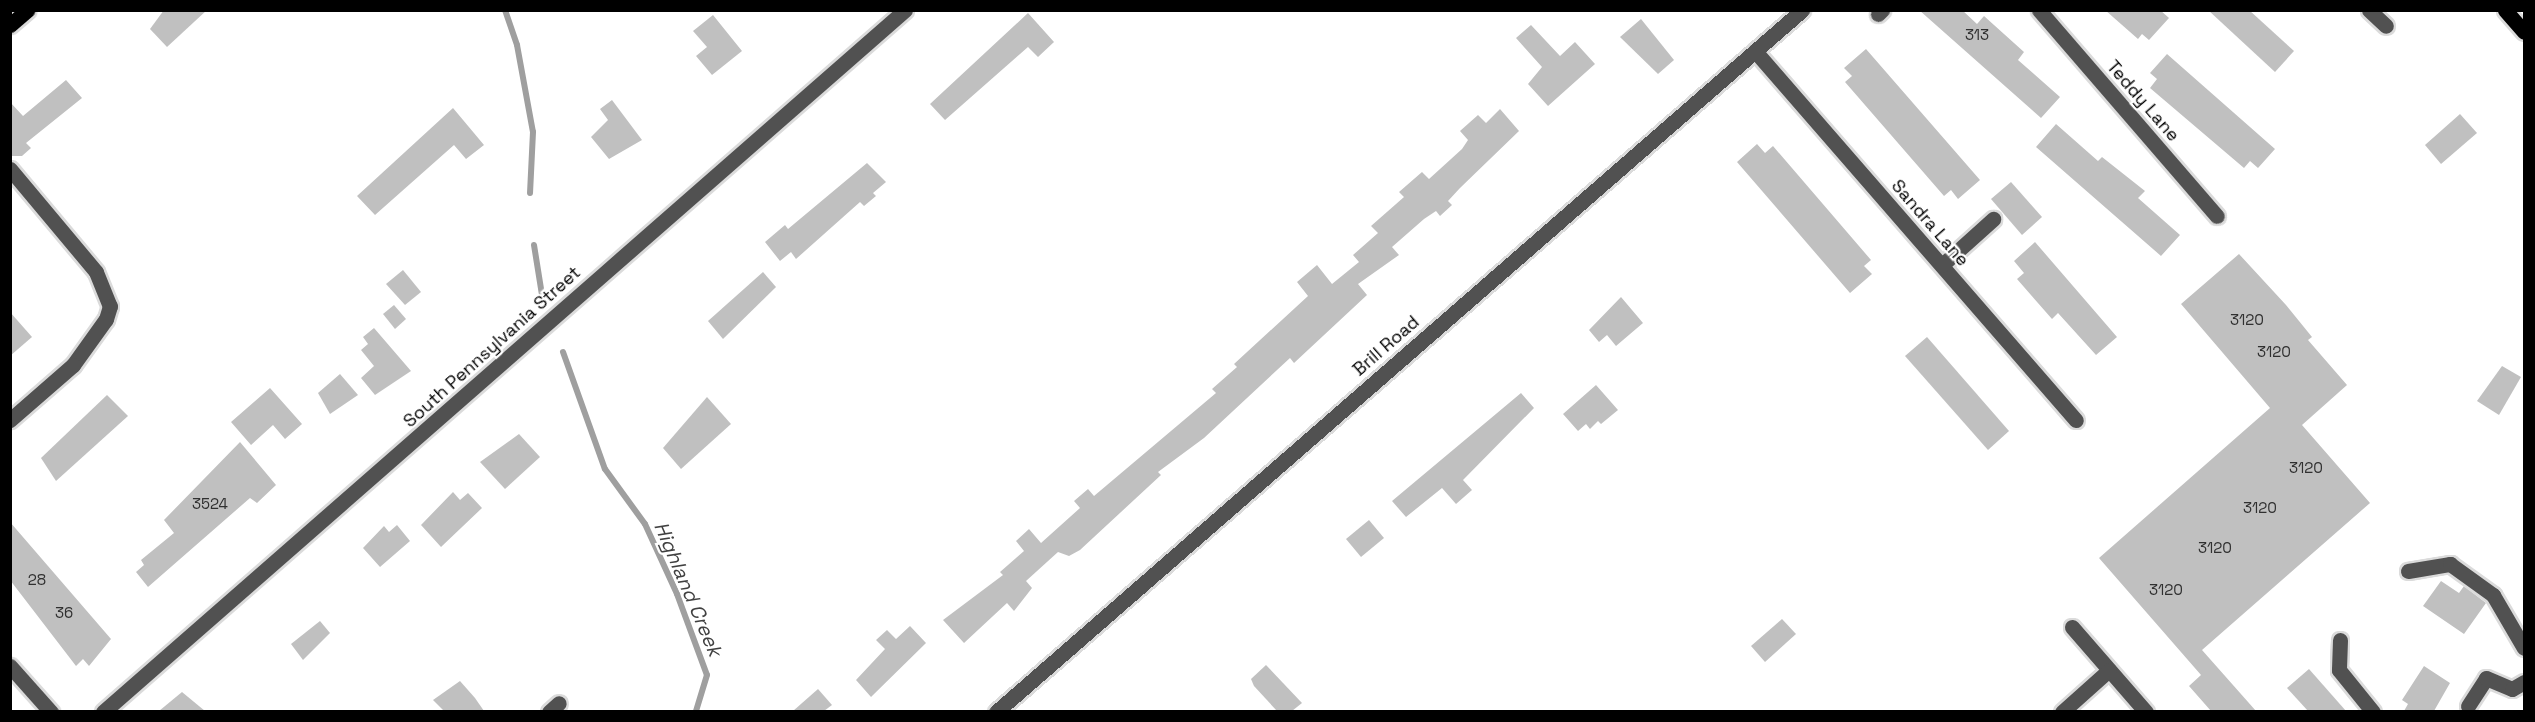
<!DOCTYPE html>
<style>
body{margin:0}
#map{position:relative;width:2535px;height:722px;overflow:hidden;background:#fff;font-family:"Space Grotesk",sans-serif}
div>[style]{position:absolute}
.stream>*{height:6px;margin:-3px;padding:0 3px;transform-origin:3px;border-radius:3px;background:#9f9f9f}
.building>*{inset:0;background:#c0c0c0}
.roads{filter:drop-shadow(2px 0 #dbdbdb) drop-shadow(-2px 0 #dbdbdb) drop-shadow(0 2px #dbdbdb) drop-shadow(0 -2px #dbdbdb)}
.minor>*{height:15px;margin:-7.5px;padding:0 7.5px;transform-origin:7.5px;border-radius:7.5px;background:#515151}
.major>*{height:15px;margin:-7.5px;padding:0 7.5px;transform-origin:7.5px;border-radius:7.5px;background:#000}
span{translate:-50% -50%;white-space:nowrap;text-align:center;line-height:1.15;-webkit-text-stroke:4.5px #fff;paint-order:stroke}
.number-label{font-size:15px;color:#303030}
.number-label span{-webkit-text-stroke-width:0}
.street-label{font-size:18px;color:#000}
.water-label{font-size:20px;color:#404040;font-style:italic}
.frame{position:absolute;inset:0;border:12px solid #000;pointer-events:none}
</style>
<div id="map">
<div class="stream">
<div style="left:505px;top:10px;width:37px;rotate:71deg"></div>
<div style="left:517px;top:45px;width:88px;rotate:79.6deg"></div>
<div style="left:533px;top:132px;width:61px;rotate:92.8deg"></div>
<div style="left:534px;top:245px;width:51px;rotate:80.9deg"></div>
<div style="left:563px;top:352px;width:124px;rotate:70.3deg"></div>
<div style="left:605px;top:469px;width:68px;rotate:54deg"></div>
<div style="left:645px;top:524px;width:77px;rotate:65.4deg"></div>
<div style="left:677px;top:594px;width:86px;rotate:69.7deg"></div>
<div style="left:707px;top:675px;width:39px;rotate:107deg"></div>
</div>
<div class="building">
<div style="clip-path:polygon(164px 10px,207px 10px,167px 47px,150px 29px)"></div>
<div style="clip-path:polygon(1919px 10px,1962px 10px,1977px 24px,1984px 16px,2024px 52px,2018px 60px,2060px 97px,2041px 118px)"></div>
<div style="clip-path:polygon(2105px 10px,2160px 10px,2169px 18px,2149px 40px,2142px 34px,2138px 39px)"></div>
<div style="clip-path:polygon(2208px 10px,2249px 10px,2294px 51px,2275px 72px)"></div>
<div style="clip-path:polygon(1028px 13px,1054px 42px,1038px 57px,1028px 47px,945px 120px,930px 104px)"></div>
<div style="clip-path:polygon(713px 15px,742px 51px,712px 75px,696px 56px,707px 47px,693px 31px)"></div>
<div style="clip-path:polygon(1641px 19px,1674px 60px,1658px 74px,1620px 37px)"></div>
<div style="clip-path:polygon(1531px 25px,1560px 56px,1575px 42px,1595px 64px,1548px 106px,1528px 84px,1542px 67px,1516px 38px)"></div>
<div style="clip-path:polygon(1866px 49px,1980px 180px,1958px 199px,1951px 190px,1944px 196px,1845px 82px,1852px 76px,1844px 68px)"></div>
<div style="clip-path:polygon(2167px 54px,2275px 149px,2258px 168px,2250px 161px,2244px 168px,2150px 88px,2157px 79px,2150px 73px)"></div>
<div style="clip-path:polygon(66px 80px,82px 98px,26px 143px,31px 148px,22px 156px,10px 156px,10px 102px,23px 116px)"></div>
<div style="clip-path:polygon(612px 100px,642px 140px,609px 159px,591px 137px,608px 120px,600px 109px)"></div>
<div style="clip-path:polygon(453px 108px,484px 145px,466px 159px,454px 145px,375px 215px,357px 196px)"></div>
<div style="clip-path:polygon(1500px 109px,1519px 131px,1460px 188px,1448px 201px,1452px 205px,1440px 216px,1436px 211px,1424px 219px,1392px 247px,1399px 255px,1358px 284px,1367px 295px,1294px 363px,1290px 358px,1204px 438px,1158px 472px,1161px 475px,1080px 550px,1069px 556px,1058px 552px,1026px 581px,1032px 588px,1014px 611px,1007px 603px,964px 643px,943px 620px,1003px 575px,1000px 572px,1024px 551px,1016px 541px,1029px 529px,1041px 543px,1080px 508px,1074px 501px,1088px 489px,1094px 496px,1216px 393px,1212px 389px,1237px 367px,1234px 364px,1308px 296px,1297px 282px,1317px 265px,1332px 284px,1359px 262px,1353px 255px,1378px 233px,1371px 226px,1404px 197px,1399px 192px,1422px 172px,1429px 179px,1462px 149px,1468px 140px,1460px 131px,1478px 115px,1486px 123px)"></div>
<div style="clip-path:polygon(2460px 114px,2477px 133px,2441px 164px,2425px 145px)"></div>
<div style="clip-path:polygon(2056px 124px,2098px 161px,2102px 157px,2145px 191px,2138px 198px,2180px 235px,2161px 256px,2036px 147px)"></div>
<div style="clip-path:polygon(1757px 144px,1765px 153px,1773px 146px,1871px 260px,1864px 266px,1872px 274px,1850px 293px,1737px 162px)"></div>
<div style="clip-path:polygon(867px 163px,886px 182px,873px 193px,876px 196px,864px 206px,860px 202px,796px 259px,791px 252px,780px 261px,765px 242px,785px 225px,788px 229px)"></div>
<div style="clip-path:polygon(2011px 182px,2042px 217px,2022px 235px,1991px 199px)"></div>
<div style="clip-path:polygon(2035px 242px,2117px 337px,2096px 355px,2058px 313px,2052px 319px,2017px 279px,2024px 273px,2014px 261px)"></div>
<div style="clip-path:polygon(2239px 254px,2286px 305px,2312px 337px,2308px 340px,2347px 385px,2302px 425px,2370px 503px,2202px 650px,2256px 711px,2211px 711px,2189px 686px,2201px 675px,2099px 558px,2270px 408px,2181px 304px)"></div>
<div style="clip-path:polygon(403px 270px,421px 292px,405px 305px,386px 284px)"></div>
<div style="clip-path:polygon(763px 272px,776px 287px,723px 339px,708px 321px)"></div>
<div style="clip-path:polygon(1621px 297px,1643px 323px,1616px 346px,1607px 335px,1599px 342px,1589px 330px)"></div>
<div style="clip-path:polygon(394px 305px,406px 319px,395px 329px,383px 314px)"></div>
<div style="clip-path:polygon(10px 312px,32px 337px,10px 356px)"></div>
<div style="clip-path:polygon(374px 328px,411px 371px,375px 395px,361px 378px,374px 366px,361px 350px,368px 344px,363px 337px)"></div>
<div style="clip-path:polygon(1927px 337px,2009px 431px,1988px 450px,1905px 356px)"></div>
<div style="clip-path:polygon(2502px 366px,2521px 377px,2499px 415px,2477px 401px)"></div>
<div style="clip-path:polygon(340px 374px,358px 395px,330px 414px,318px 393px)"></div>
<div style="clip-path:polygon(1596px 385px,1618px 410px,1601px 424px,1598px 421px,1590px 429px,1586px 424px,1578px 431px,1563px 414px)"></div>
<div style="clip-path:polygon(270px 388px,302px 424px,285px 439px,273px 425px,251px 445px,231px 422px)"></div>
<div style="clip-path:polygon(1521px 393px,1534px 408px,1463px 480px,1472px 490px,1456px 504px,1442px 488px,1406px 517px,1392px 501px)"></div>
<div style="clip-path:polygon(107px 395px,128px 416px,56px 481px,41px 458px)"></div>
<div style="clip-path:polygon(707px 397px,731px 424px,681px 469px,663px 448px)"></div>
<div style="clip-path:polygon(519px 434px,540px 457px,505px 489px,480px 462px)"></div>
<div style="clip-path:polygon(240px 442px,276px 485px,257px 503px,250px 498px,148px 587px,136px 572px,144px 565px,141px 560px,174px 533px,164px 520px)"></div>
<div style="clip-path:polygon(453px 492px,460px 500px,468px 493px,482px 508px,441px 547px,421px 525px)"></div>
<div style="clip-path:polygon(1369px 520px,1384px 538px,1361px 557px,1346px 539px)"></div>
<div style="clip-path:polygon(10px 522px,111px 639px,89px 666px,83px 659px,76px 666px,10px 580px)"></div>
<div style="clip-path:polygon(397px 525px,410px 541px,380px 567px,363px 548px,384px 526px,389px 532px)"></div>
<div style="clip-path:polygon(2441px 581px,2459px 593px,2464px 586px,2486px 603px,2464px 634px,2423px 606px)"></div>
<div style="clip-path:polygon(1782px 619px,1796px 634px,1765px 662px,1751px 646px)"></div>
<div style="clip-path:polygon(320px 621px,330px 633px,303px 660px,291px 644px)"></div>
<div style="clip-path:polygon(910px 626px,926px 643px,871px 697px,856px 680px,885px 649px,876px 640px,887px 630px,896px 639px)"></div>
<div style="clip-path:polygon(1266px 665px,1302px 703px,1292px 711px,1277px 711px,1254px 686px,1251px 679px)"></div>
<div style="clip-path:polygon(2424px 666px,2450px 683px,2434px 711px,2404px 711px,2408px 704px,2402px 700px)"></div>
<div style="clip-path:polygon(2309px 669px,2346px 711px,2308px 711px,2287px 688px)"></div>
<div style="clip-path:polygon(460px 681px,475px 698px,484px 711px,444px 711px,433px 700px)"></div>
<div style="clip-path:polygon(818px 689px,832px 705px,824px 711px,793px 711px)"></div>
<div style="clip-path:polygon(182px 692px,205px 711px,159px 711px)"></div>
</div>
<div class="roads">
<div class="minor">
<div style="left:2039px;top:10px;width:272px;rotate:49.2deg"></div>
<div style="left:2369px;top:10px;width:23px;rotate:43deg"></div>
<div style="left:1878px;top:14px;width:6px;rotate:-45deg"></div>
<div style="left:1755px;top:51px;width:489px;rotate:49deg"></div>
<div style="left:10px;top:169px;width:134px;rotate:50.1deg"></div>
<div style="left:96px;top:272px;width:37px;rotate:68deg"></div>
<div style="left:110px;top:306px;width:14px;rotate:107deg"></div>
<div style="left:106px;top:319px;width:57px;rotate:125.7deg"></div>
<div style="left:73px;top:365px;width:84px;rotate:138.9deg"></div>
<div style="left:1942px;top:265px;width:69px;rotate:-42deg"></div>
<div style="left:2408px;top:571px;width:43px;rotate:-9.5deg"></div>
<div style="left:2450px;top:564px;width:53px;rotate:35.8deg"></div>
<div style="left:2493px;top:595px;width:61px;rotate:59.7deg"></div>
<div style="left:2072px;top:627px;width:113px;rotate:49deg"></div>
<div style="left:2340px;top:640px;width:30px;rotate:92deg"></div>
<div style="left:2339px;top:670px;width:54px;rotate:51deg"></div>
<div style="left:10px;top:666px;width:62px;rotate:48.3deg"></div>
<div style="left:2468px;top:706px;width:33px;rotate:-57deg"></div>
<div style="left:2486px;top:678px;width:28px;rotate:23deg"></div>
<div style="left:2512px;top:689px;width:14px;rotate:-30deg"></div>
<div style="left:103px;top:712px;width:1066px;rotate:-41.2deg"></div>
<div style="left:549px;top:712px;width:13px;rotate:-42deg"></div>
<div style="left:996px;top:712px;width:1069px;rotate:-41.05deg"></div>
<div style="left:2062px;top:712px;width:63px;rotate:-41.8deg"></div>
</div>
<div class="major">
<div style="left:2505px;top:10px;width:29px;rotate:49deg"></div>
<div style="left:10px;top:25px;width:23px;rotate:-41deg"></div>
</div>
</div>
<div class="number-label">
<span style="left:1977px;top:35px">313</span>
<span style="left:2247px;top:320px">3120</span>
<span style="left:2274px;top:352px">3120</span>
<span style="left:2306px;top:468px">3120</span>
<span style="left:210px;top:504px">3524</span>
<span style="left:2260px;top:508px">3120</span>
<span style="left:2215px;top:548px">3120</span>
<span style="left:37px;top:580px">28</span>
<span style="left:2166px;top:590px">3120</span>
<span style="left:64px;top:613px">36</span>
</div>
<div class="street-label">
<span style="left:2143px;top:101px;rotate:49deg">Teddy Lane</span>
<span style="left:1930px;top:223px;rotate:49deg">Sandra Lane</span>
<span style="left:1386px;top:346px;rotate:-41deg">Brill Road</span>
<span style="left:492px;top:347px;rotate:-42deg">South Pennsylvania Street</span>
</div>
<div class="water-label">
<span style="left:688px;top:589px;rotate:67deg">Highland Creek</span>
</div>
<div class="frame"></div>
</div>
